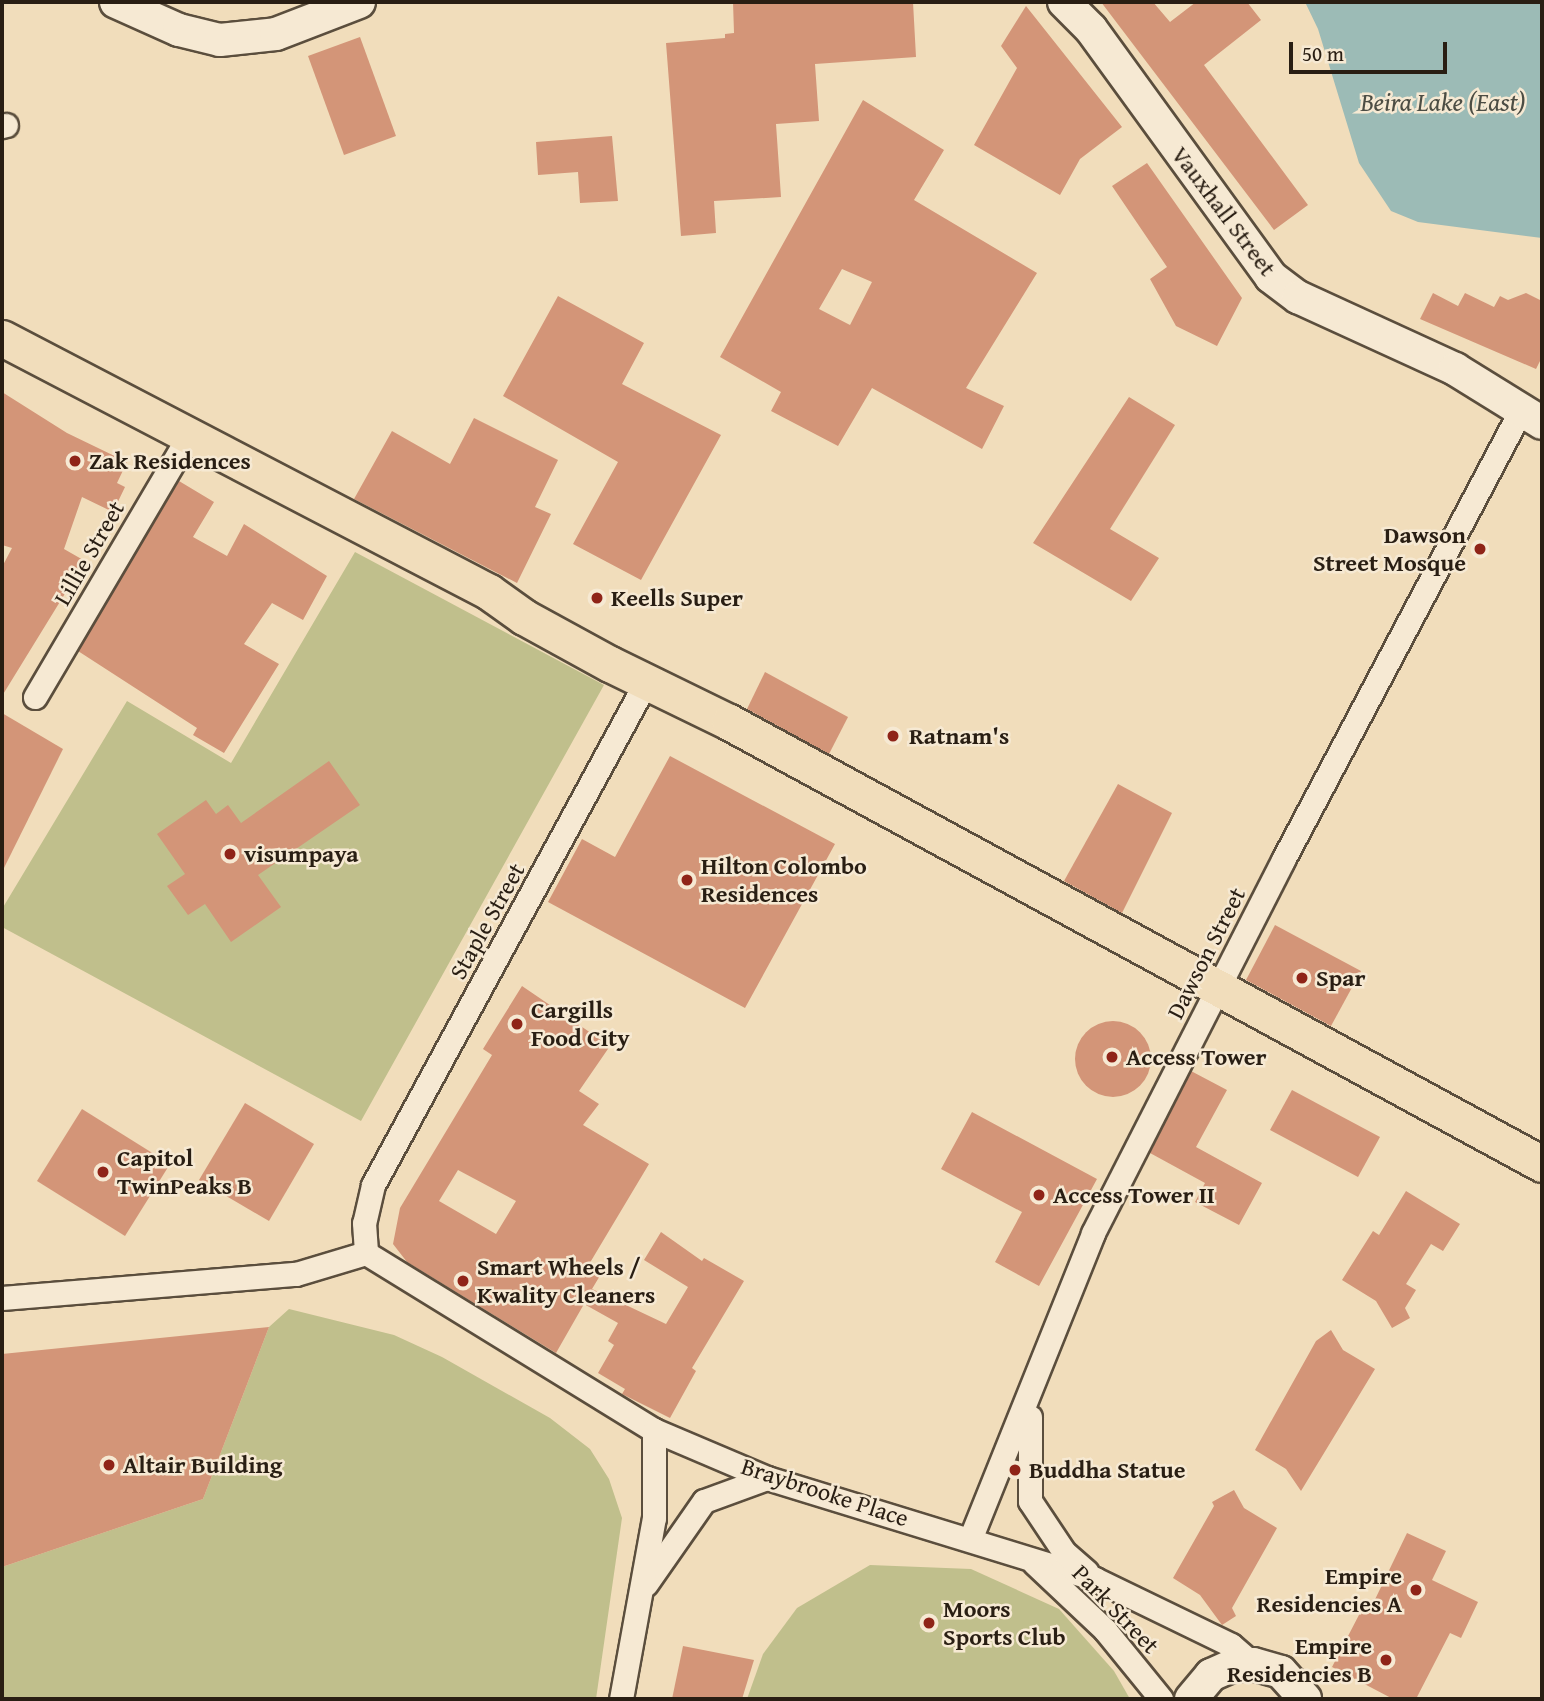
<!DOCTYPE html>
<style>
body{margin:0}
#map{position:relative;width:1544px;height:1701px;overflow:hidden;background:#f1ddbb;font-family:"Gentium Book Plus",serif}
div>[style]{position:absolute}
.green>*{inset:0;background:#c0bf8c}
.water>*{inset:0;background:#9cbbb6}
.building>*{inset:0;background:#d39578}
.round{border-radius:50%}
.roads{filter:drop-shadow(2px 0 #5b4e3d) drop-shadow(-2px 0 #5b4e3d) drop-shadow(0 2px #5b4e3d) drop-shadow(0 -2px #5b4e3d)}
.street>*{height:23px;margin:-11.5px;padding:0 11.5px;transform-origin:11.5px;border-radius:11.5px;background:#f6e9d3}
.secondary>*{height:32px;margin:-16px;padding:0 16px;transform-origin:16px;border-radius:16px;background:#f6e9d3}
.primary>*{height:35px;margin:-17.5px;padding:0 17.5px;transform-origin:17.5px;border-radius:17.5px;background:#f1ddbb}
.dots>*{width:19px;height:19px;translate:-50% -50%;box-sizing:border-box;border:4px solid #f6e9d3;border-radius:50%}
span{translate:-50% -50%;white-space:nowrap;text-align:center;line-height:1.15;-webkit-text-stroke:5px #f6e9d3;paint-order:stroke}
.street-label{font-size:24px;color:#291e13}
.poi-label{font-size:24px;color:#291e13;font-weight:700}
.left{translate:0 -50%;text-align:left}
.right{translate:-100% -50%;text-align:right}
.water-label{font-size:26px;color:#4c4d44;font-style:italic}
.frame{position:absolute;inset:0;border:4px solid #291e13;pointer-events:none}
.scale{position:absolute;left:1289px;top:42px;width:158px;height:32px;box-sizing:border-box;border:4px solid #291e13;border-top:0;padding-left:9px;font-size:21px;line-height:24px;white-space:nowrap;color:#291e13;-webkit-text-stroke:5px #f6e9d3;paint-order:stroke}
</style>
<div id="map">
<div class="green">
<div style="clip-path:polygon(355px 552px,604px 685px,361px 1121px,2px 927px,2px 909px,127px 701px,231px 763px)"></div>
<div style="clip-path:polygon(289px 1309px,394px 1335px,442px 1357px,550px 1418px,590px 1449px,609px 1479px,622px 1518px,596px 1699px,2px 1699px,2px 1567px,203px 1499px,269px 1327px)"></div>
<div style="clip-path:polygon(870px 1565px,971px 1569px,1059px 1609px,1114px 1671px,1130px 1699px,747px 1699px,763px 1654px,797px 1608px)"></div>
</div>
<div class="water">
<div style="clip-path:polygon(1305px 2px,1542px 2px,1542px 238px,1418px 222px,1391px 211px,1359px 163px,1318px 29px)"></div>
</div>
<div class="building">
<div style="clip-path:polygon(733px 2px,913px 2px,916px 57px,815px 64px,819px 121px,776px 124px,781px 197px,714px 201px,716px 233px,681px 236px,666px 43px,725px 38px,725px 34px,734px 33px)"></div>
<div style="clip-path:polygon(1101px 2px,1153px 2px,1170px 22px,1196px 2px,1247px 2px,1261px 20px,1204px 65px,1308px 205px,1274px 230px)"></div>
<div style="clip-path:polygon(1026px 6px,1122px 127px,1080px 159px,1060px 195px,974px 145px,1017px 68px,1001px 46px)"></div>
<div style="clip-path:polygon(360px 37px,396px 136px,344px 155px,308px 56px)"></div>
<div style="clip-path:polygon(evenodd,863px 100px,944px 150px,914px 200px,1037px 273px,966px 388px,1004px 406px,982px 449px,872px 388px,838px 446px,771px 411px,781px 392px,720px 357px,863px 100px,842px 269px,872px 282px,850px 325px,819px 309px,842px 269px)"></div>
<div style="clip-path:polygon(612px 136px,618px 201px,580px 203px,578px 172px,538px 175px,536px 142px)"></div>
<div style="clip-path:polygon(1147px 163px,1242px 298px,1217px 346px,1176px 326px,1150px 279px,1167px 267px,1112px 186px)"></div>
<div style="clip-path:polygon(1433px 293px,1458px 306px,1465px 293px,1494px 307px,1500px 296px,1508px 300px,1526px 293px,1542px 301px,1542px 357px,1536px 369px,1420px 319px)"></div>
<div style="clip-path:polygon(558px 296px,644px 343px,622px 384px,721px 435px,641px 580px,573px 544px,618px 462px,503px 396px)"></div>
<div style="clip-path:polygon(2px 392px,67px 433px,127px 462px,117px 483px,125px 487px,113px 512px,82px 497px,64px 549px,85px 561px,2px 696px,2px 567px,12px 548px,2px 545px)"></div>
<div style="clip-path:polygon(1129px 397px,1175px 425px,1110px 529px,1159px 558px,1131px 601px,1033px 543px)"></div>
<div style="clip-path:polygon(474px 418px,558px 460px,535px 507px,551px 514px,517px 583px,354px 499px,392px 431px,450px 464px)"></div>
<div style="clip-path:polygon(179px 481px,214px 502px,193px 537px,227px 556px,244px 524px,327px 576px,303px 620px,272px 603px,244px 644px,279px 664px,224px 753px,193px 735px,197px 728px,78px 651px)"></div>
<div style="clip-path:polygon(765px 672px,848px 717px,829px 754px,747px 709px)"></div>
<div style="clip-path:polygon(2px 713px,63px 749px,2px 872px)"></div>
<div style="clip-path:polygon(670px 756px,835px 844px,745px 1008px,548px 902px,582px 839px,615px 857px)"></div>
<div style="clip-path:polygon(329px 761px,360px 805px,258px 875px,281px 907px,231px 942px,205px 904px,188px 915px,167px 886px,185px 874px,157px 834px,206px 800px,216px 814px,228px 805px,241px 823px)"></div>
<div style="clip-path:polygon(1118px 784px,1172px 813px,1122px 913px,1064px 881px)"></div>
<div style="clip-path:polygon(1275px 925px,1361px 971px,1331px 1026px,1246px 980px)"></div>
<div style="clip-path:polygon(evenodd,522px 986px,610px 1046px,579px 1091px,599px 1104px,583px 1125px,649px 1164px,588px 1266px,601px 1274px,592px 1289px,666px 1324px,688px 1287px,644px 1260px,661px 1232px,702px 1261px,704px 1258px,744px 1281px,692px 1368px,696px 1371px,670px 1418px,622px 1394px,625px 1389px,598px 1373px,614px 1345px,608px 1341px,618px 1323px,584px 1304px,556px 1353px,407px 1262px,393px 1244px,400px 1208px,492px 1055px,483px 1049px,522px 986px,458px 1170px,516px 1201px,496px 1234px,439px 1201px,458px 1170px)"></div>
<div class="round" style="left:1075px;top:1021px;width:76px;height:76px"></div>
<div style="clip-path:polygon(1191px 1071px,1227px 1090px,1196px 1147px,1262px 1183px,1239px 1225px,1195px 1202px,1205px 1183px,1150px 1153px)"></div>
<div style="clip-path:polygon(1292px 1090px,1380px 1137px,1358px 1177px,1270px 1130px)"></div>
<div style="clip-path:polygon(245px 1103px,314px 1144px,269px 1221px,199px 1180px)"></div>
<div style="clip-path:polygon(82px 1109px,170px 1164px,125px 1236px,37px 1181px)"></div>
<div style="clip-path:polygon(972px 1112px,1097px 1179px,1039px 1286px,995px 1262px,1022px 1212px,941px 1169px)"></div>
<div style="clip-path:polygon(1406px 1191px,1460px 1224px,1443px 1251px,1431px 1244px,1406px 1284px,1416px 1290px,1405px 1308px,1410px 1318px,1392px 1328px,1376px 1301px,1342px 1280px,1373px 1231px,1379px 1235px)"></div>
<div style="clip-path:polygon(269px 1327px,203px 1499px,2px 1567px,2px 1354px)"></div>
<div style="clip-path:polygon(1331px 1330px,1343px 1350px,1375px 1369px,1301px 1491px,1286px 1469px,1255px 1450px,1316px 1341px)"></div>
<div style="clip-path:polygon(1234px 1490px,1244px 1508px,1277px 1528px,1232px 1608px,1236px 1616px,1222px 1625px,1200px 1595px,1173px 1578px,1214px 1506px,1212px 1502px)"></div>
<div style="clip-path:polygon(1407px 1533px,1446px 1551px,1432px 1580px,1478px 1602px,1461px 1638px,1450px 1633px,1416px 1699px,1393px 1699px,1332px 1667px,1361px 1611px,1368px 1614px)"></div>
<div style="clip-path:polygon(683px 1646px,754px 1660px,742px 1699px,672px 1699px)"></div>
</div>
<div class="roads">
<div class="street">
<div style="left:2px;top:126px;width:4px;rotate:-14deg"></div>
<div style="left:646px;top:682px;width:572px;rotate:118.49deg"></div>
<div style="left:373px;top:1185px;width:39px;rotate:103deg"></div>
<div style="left:364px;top:1223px;width:30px;rotate:86deg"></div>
<div style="left:366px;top:1253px;width:338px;rotate:31.6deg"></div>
<div style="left:654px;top:1430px;width:123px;rotate:23deg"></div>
<div style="left:767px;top:1478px;width:343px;rotate:17.1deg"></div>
<div style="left:1095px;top:1579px;width:151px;rotate:25.9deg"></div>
<div style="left:1231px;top:1645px;width:29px;rotate:41deg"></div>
<div style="left:35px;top:697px;width:302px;rotate:-59.5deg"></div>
<div style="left:2px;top:1298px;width:295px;rotate:-4.7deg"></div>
<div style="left:296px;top:1274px;width:73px;rotate:-16.7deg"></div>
<div style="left:1030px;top:1417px;width:84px;rotate:90deg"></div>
<div style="left:1030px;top:1501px;width:61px;rotate:56.3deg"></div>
<div style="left:1064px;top:1552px;width:30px;rotate:41deg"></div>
<div style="left:971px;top:1537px;width:328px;rotate:-68.1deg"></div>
<div style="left:1093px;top:1233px;width:419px;rotate:-63deg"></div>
<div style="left:1283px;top:860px;width:511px;rotate:-62.13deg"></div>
<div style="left:1034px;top:1563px;width:98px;rotate:43.3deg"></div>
<div style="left:1105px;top:1630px;width:89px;rotate:50.9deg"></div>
<div style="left:646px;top:1584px;width:101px;rotate:-55.1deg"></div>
<div style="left:704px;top:1501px;width:67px;rotate:-20.1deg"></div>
<div style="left:621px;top:1699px;width:184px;rotate:-79.7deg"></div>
<div style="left:654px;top:1518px;width:88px;rotate:-90deg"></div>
</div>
<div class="secondary">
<div style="left:116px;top:2px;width:69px;rotate:24deg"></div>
<div style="left:179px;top:30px;width:42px;rotate:13.7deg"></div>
<div style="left:220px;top:40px;width:56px;rotate:-6.1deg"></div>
<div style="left:276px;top:34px;width:89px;rotate:-21.1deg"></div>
<div style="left:1064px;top:2px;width:38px;rotate:45deg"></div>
<div style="left:1091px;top:29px;width:306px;rotate:54deg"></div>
<div style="left:1271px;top:277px;width:34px;rotate:37deg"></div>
<div style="left:1298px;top:297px;width:173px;rotate:24.6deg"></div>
<div style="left:1455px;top:369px;width:102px;rotate:31.8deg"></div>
<div style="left:1191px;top:1699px;width:31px;rotate:-50deg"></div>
<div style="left:1211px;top:1675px;width:22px;rotate:-24deg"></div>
<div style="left:1231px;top:1666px;width:22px;rotate:-5deg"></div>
<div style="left:1253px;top:1664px;width:29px;rotate:16deg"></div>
<div style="left:1281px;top:1672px;width:36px;rotate:48deg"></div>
</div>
<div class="primary">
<div style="left:2px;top:338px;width:549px;rotate:27.54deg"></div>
<div style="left:489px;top:592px;width:43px;rotate:35.5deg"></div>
<div style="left:524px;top:617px;width:98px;rotate:28.7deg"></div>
<div style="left:610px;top:664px;width:132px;rotate:26deg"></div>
<div style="left:729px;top:722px;width:925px;rotate:28.53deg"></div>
</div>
</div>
<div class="dots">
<div style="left:75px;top:461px;background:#8f2418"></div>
<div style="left:1480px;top:549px;background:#8f2418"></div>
<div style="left:597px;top:598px;background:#8f2418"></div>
<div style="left:893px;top:736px;background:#8f2418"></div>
<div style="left:230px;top:854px;background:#8f2418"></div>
<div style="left:687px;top:880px;background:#8f2418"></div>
<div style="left:1302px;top:978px;background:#8f2418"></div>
<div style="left:517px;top:1024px;background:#8f2418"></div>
<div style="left:1112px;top:1057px;background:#8f2418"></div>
<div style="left:103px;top:1172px;background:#8f2418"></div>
<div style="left:1039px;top:1195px;background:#8f2418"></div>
<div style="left:463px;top:1281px;background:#8f2418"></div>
<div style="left:109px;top:1465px;background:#8f2418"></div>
<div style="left:1015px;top:1470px;background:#8f2418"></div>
<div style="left:1416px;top:1590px;background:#8f2418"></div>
<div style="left:929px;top:1623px;background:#8f2418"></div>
<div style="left:1386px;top:1660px;background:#8f2418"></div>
</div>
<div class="street-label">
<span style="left:1224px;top:211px;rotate:53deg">Vauxhall Street</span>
<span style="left:89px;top:553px;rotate:-60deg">Lillie Street</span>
<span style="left:487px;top:921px;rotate:-61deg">Staple Street</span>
<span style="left:1206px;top:953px;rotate:-63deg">Dawson Street</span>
<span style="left:825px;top:1492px;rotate:18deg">Braybrooke Place</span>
<span style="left:1116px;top:1609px;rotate:46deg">Park Street</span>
</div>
<div class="poi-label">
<span class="left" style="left:89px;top:461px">Zak Residences</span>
<span class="right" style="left:1466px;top:549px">Dawson<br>Street Mosque</span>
<span class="left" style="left:611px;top:598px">Keells Super</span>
<span class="left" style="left:909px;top:736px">Ratnam's</span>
<span class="left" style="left:244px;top:854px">visumpaya</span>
<span class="left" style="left:701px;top:880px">Hilton Colombo<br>Residences</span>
<span class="left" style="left:1316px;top:978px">Spar</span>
<span class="left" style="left:531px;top:1024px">Cargills<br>Food City</span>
<span class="left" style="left:1126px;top:1057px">Access Tower</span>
<span class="left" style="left:117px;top:1172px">Capitol<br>TwinPeaks B</span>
<span class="left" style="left:1053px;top:1195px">Access Tower II</span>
<span class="left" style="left:477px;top:1281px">Smart Wheels /<br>Kwality Cleaners</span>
<span class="left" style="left:123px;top:1465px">Altair Building</span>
<span class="left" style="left:1029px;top:1470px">Buddha Statue</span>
<span class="right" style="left:1402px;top:1590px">Empire<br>Residencies A</span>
<span class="left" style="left:943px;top:1623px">Moors<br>Sports Club</span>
<span class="right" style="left:1372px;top:1660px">Empire<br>Residencies B</span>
</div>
<div class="water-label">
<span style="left:1443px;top:102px">Beira Lake (East)</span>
</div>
<div class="frame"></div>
<div class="scale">50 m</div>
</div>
